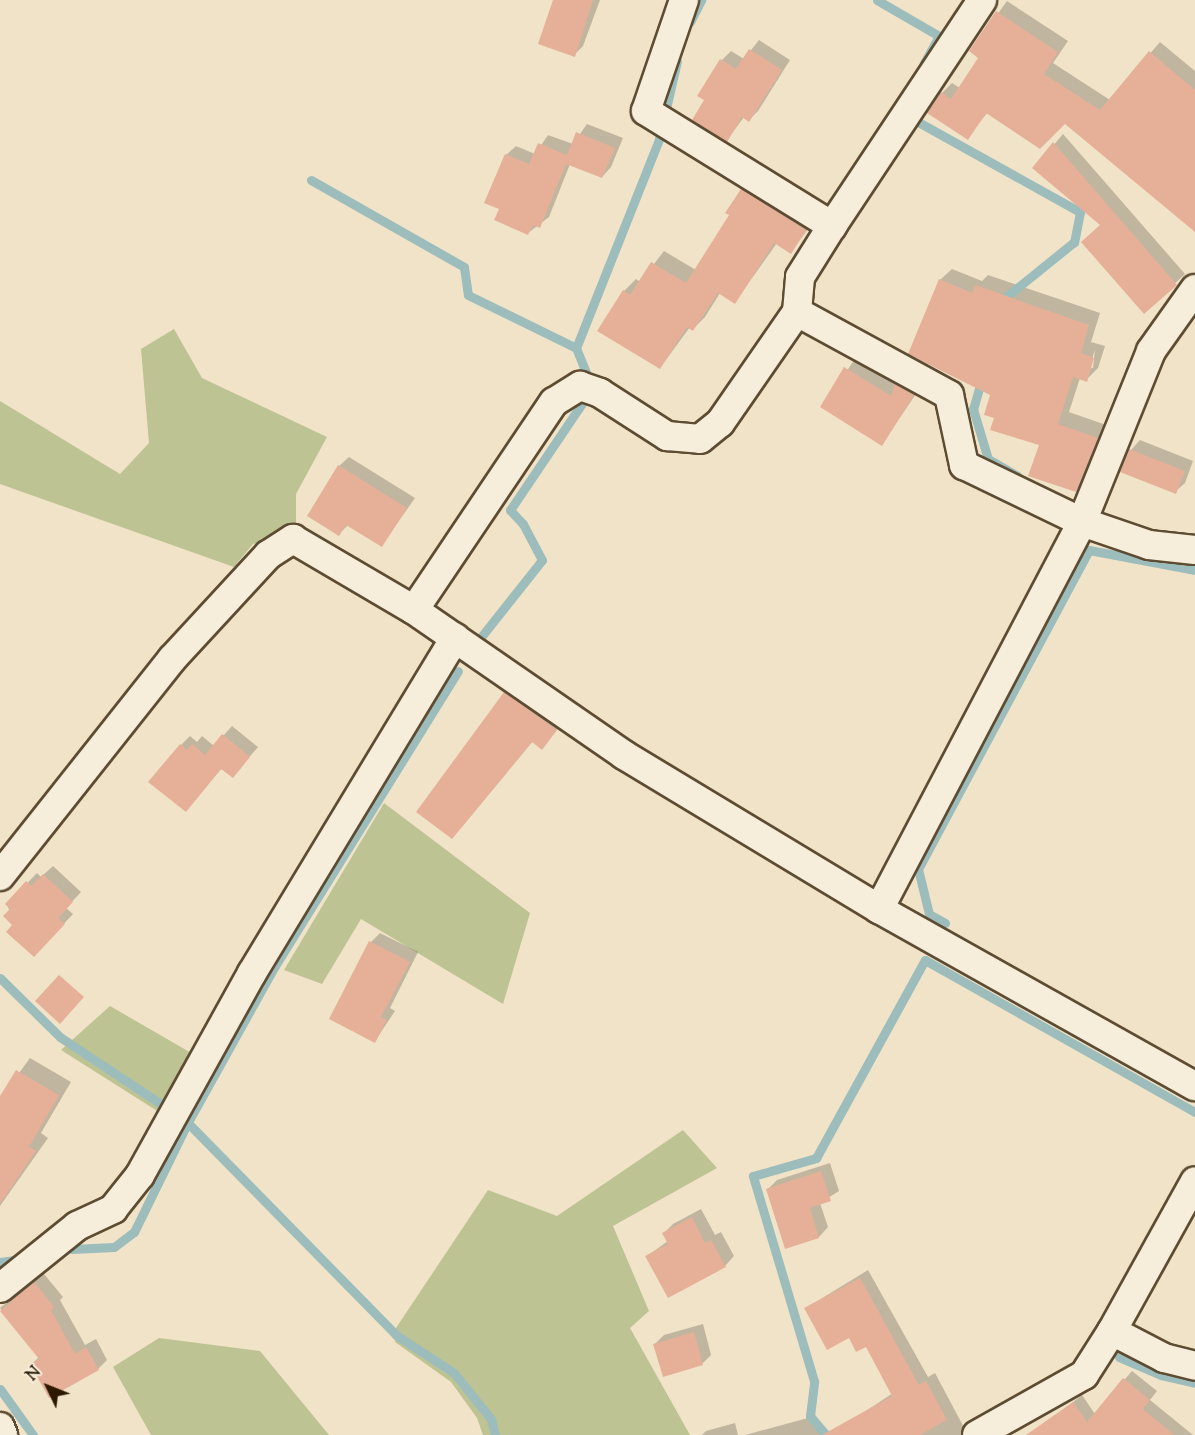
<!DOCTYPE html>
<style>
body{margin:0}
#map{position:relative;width:1195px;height:1435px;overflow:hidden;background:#f1e3c7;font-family:"Sorts Mill Goudy",serif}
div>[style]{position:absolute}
.green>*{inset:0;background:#bec393}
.shadow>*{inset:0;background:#0003}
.stream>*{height:9px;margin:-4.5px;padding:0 4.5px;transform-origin:4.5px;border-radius:4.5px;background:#9cbdbc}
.building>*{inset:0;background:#e6b098}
.roads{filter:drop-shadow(2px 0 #5d4c32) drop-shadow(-2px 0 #5d4c32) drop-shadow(0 2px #5d4c32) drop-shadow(0 -2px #5d4c32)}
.minor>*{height:28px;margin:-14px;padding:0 14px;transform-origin:14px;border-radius:14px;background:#f6eddb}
span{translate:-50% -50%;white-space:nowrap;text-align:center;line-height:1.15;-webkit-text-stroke:4.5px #f6eddb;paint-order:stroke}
.north{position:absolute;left:18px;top:1357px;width:60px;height:60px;-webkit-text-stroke:4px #f6eddb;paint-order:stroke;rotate:313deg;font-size:16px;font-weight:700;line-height:24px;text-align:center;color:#2c1900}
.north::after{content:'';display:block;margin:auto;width:21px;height:27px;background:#2c1900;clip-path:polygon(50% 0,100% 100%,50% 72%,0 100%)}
</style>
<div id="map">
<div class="green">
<div style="clip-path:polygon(174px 329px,202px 378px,327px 437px,296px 494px,296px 529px,253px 544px,234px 567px,0 484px,0 401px,120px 474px,149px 443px,141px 349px)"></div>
<div style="clip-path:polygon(384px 803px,530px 913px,503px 1004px,361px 919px,322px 984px,284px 970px)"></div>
<div style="clip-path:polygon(110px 1006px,193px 1054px,162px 1114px,61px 1050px)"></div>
<div style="clip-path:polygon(683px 1130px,717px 1168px,613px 1226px,649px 1311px,630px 1328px,690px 1435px,483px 1435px,477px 1418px,451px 1382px,395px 1342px,396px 1328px,488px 1190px,557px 1216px)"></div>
<div style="clip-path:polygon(159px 1338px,260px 1351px,329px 1435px,151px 1435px,113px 1367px)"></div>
</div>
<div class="shadow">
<div style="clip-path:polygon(553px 0,600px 0,583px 46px,574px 55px)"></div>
<div style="clip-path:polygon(1007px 1px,1068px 41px,1053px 63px,1110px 100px,1160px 42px,1195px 71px,1195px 221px,1065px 122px,988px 112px,967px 138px,942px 93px,952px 83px,960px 88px,981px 57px,971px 51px)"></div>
<div style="clip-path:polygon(759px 40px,790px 60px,758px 111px,749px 120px,744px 117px,727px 140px,706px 99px,722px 60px,731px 51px,744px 59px)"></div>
<div style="clip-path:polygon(587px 124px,623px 138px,611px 167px,602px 177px,570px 164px,549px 217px,528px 233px,501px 208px,506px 155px,516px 146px,535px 154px,548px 135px,573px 144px)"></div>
<div style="clip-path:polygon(1063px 134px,1185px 274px,1144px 312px,1102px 224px,1034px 168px)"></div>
<div style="clip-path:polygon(754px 178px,817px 217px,791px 252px,777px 243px,735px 302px,720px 293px,705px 317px,693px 329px,690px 327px,660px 368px,624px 291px,636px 279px,640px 282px,664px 251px,696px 270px,731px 215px,742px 190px)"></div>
<div style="clip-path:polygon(evenodd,952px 269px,982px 281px,988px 275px,1100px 313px,1091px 342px,1105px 346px,1098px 368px,1086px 380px,1080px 378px,1069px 412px,1109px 426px,1088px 479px,1076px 490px,1041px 444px,995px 417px,992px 394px,940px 280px,952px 269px,1095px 350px,1093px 368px,1089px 368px,1095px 350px)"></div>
<div style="clip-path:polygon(855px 359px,897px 385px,906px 376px,922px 385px,882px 444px,822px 407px)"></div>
<div style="clip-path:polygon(1140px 440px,1193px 461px,1185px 483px,1175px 492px,1122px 471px,1131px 450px)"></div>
<div style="clip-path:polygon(349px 457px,415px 498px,382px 545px,348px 525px,339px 534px,339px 466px)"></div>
<div style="clip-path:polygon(515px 684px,565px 720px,542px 748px,533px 741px,461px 828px,506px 693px)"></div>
<div style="clip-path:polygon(232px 726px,258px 747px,233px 776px,222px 768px,186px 810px,181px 745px,190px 736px,197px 742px,202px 736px,214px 746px)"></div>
<div style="clip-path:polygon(53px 866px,81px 892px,66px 908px,73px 914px,43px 946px,14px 924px,7px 904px,37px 873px,41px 877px)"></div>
<div style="clip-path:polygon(380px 933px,418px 952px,390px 1008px,395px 1011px,375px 1041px,371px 942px)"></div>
<div style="clip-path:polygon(30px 1058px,71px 1082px,41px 1133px,48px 1138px,0 1206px,0 1099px)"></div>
<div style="clip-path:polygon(830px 1163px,839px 1191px,820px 1203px,828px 1227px,819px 1237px,786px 1247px,768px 1189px,777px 1180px)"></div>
<div style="clip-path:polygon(701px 1209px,715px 1235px,721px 1232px,734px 1256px,725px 1266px,647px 1256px,668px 1241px,664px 1233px,673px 1224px)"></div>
<div style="clip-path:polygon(868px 1270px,928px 1377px,935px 1373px,968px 1435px,863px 1435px,854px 1419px,893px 1393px,867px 1345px,806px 1308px)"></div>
<div style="clip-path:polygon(44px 1274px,63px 1297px,60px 1300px,85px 1345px,96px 1339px,107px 1360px,98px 1369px,32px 1364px,39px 1357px,0 1308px)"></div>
<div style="clip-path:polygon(703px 1324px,711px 1355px,702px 1364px,655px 1344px,664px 1335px)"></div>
<div style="clip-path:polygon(1132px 1371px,1157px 1391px,1150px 1400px,1193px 1435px,1045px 1435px,1049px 1421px,1082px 1395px,1095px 1414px)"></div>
<div style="clip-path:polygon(815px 1416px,821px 1435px,745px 1435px)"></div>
<div style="clip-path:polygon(735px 1423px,738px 1435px,702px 1435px,706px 1431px)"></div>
</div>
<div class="stream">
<div style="left:877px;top:0;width:72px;rotate:30.1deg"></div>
<div style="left:939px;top:36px;width:31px;rotate:119deg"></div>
<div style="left:690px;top:22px;width:25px;rotate:-63deg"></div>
<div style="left:920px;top:123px;width:183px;rotate:29.1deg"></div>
<div style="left:1080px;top:212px;width:31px;rotate:101deg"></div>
<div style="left:1074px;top:242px;width:86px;rotate:141.1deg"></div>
<div style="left:1007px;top:296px;width:13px;rotate:108deg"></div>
<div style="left:311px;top:180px;width:176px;rotate:29.6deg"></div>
<div style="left:464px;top:267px;width:28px;rotate:82deg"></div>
<div style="left:468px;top:295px;width:120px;rotate:26.1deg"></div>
<div style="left:587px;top:375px;width:29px;rotate:-112deg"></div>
<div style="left:576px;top:348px;width:225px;rotate:-68.3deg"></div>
<div style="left:659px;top:139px;width:80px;rotate:-77deg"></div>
<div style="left:982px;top:378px;width:32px;rotate:106deg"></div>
<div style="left:973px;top:409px;width:52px;rotate:73.3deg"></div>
<div style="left:988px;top:459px;width:34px;rotate:30deg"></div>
<div style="left:481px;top:637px;width:98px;rotate:-51.6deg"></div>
<div style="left:542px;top:560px;width:41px;rotate:-117.8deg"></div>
<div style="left:523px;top:524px;width:19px;rotate:-133deg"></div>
<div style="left:510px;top:510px;width:134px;rotate:-56deg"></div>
<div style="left:945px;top:923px;width:18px;rotate:-151deg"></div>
<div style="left:929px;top:914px;width:46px;rotate:-103.7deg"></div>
<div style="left:918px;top:869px;width:362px;rotate:-61.8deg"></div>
<div style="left:1089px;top:550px;width:108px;rotate:10.7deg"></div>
<div style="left:0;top:978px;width:84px;rotate:44.5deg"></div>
<div style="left:60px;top:1037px;width:136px;rotate:33.6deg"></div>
<div style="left:184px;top:1119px;width:303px;rotate:45.5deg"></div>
<div style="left:396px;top:1335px;width:69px;rotate:33.2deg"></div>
<div style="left:454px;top:1373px;width:59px;rotate:51.2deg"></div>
<div style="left:491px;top:1419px;width:16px;rotate:76deg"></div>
<div style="left:72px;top:1249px;width:42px;rotate:-2.7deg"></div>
<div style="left:114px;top:1247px;width:25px;rotate:-37deg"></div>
<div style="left:134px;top:1232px;width:123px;rotate:-63.9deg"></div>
<div style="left:188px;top:1122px;width:179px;rotate:-60.9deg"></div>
<div style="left:275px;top:966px;width:347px;rotate:-58.2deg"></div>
<div style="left:0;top:1262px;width:15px;rotate:-8deg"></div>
<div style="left:1119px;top:1357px;width:46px;rotate:23.2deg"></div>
<div style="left:1161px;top:1375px;width:35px;rotate:13deg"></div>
<div style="left:0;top:1389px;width:57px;rotate:54.3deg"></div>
<div style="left:826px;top:1435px;width:25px;rotate:-130deg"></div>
<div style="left:810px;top:1416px;width:35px;rotate:-83deg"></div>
<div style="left:814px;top:1381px;width:214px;rotate:-106.6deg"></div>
<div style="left:753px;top:1176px;width:66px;rotate:-15.9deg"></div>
<div style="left:816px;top:1158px;width:226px;rotate:-61.2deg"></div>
<div style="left:925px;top:960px;width:310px;rotate:29.4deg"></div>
</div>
<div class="building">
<div style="clip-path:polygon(553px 0,593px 0,575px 57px,538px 44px)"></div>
<div style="clip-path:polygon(996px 11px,1058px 52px,1044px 74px,1100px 110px,1149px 51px,1195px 90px,1195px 232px,1065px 124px,1040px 149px,986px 113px,968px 140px,927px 113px,941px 92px,951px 99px,978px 58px,969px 51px)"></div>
<div style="clip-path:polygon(749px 49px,782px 70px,749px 122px,742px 117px,727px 142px,692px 120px,704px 100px,697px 96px,720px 59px,736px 69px)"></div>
<div style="clip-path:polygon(576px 132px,615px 148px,602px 178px,566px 164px,540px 228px,533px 225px,528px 235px,494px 220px,499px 209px,484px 203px,505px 154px,529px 164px,538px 143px,567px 155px)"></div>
<div style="clip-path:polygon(1053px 142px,1177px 285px,1144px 314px,1081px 242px,1100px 225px,1032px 168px)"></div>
<div style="clip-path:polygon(741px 189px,806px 230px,791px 254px,774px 243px,735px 304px,718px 293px,693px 331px,687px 327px,660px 369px,597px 331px,623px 290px,630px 295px,651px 262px,686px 283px,729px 215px,725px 213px)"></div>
<div style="clip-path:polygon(939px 279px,972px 293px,975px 285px,1089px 325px,1081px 353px,1094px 358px,1087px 382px,1073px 377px,1058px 424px,1098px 438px,1076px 492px,1028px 476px,1039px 445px,990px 430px,994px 418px,984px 415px,990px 395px,908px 354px)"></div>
<div style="clip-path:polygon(844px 367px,891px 396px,895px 384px,914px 395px,882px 446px,820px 407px)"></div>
<div style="clip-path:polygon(1129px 449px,1185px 471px,1176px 494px,1120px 472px)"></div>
<div style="clip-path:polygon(338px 465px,407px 508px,382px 547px,346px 525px,339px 536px,307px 516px)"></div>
<div style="clip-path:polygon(504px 692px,557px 730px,542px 750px,532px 742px,452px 839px,416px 812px)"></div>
<div style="clip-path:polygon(222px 734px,250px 757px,233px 778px,221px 769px,186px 812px,148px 782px,180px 744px,187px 750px,192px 744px,205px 755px)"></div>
<div style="clip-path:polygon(43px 874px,73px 902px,58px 918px,65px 924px,34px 957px,6px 932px,12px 925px,3px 916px,10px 909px,5px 904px,26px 881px,31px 886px)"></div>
<div style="clip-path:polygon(369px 941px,410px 962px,381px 1017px,387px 1020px,375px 1043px,329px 1019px)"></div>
<div style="clip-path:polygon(59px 975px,84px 997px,60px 1024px,35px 1001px)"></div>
<div style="clip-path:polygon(16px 1070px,59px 1095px,29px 1147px,36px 1151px,0 1204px,0 1096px)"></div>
<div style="clip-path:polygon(821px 1171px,831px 1201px,810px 1208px,819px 1238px,785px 1249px,766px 1189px)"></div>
<div style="clip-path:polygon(692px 1217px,705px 1243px,711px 1240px,726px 1267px,668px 1298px,645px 1256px,668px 1244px,662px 1233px)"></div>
<div style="clip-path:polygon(860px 1278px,919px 1385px,926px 1381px,947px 1420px,920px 1435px,822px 1435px,892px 1396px,866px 1347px,856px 1352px,849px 1338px,827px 1350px,804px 1308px)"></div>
<div style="clip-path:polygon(34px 1282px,54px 1307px,51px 1310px,75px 1354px,86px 1347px,99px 1370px,49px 1398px,30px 1364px,39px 1359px,0 1311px)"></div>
<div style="clip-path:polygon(694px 1332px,703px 1365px,663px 1377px,653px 1344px)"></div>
<div style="clip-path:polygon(1123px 1378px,1150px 1400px,1143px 1409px,1174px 1435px,1026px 1435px,1073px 1402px,1087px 1422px)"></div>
</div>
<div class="roads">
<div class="minor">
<div style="left:684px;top:0;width:117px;rotate:108.9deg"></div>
<div style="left:646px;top:111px;width:219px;rotate:31.7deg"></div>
<div style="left:797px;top:312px;width:173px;rotate:28.6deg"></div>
<div style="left:949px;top:395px;width:72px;rotate:77.9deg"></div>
<div style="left:964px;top:465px;width:131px;rotate:25.8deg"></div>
<div style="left:1082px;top:522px;width:71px;rotate:18.9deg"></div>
<div style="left:1149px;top:545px;width:46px;rotate:6.2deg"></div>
<div style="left:414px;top:610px;width:251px;rotate:-56.1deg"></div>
<div style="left:554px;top:402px;width:31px;rotate:-32deg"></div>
<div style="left:580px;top:386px;width:21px;rotate:19deg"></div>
<div style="left:600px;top:393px;width:80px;rotate:32.7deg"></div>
<div style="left:667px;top:436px;width:33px;rotate:5deg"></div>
<div style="left:700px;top:439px;width:26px;rotate:-39deg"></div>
<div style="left:720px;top:423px;width:135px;rotate:-55.3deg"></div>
<div style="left:797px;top:312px;width:35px;rotate:-85deg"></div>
<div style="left:800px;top:277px;width:60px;rotate:-57.9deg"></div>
<div style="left:832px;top:226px;width:271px;rotate:-56.4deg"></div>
<div style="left:0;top:876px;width:277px;rotate:-51.6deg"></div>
<div style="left:172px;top:659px;width:142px;rotate:-47.3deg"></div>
<div style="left:268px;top:555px;width:30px;rotate:-33deg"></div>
<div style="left:293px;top:539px;width:140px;rotate:30.4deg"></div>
<div style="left:414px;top:610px;width:255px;rotate:34.6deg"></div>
<div style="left:624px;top:755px;width:298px;rotate:31.1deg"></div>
<div style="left:879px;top:909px;width:362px;rotate:29.3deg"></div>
<div style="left:879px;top:909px;width:437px;rotate:-62.3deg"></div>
<div style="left:1082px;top:522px;width:184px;rotate:-68deg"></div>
<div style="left:1151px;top:351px;width:76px;rotate:-54.6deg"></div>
<div style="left:0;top:1288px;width:99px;rotate:-38.8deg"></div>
<div style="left:77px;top:1226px;width:40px;rotate:-25deg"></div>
<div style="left:113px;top:1209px;width:43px;rotate:-51.5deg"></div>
<div style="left:140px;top:1175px;width:231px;rotate:-61deg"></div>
<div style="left:252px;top:973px;width:392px;rotate:-58.8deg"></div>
<div style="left:1112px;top:1331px;width:59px;rotate:27.4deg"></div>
<div style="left:1164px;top:1358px;width:32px;rotate:14deg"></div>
<div style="left:0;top:1427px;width:9px;rotate:69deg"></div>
<div style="left:977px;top:1435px;width:123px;rotate:-29.3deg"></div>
<div style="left:1084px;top:1375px;width:52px;rotate:-57.5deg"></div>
<div style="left:1112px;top:1331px;width:171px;rotate:-61deg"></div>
</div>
</div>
<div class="north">N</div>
</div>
